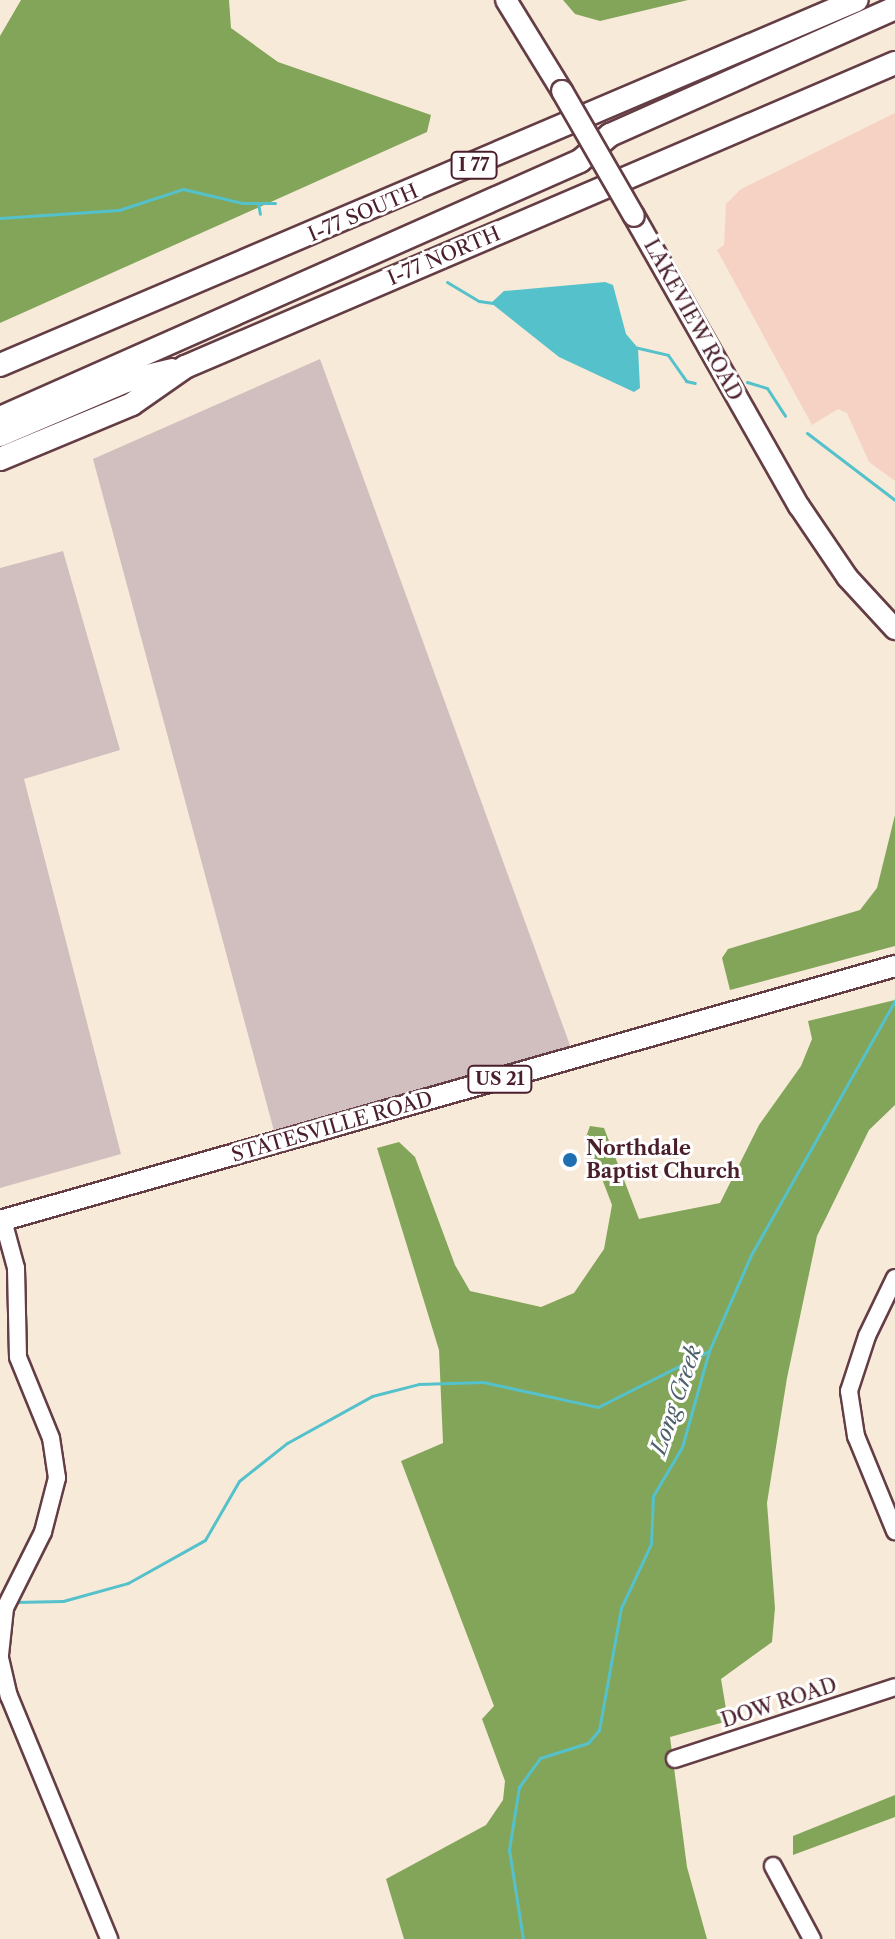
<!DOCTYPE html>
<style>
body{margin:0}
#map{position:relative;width:895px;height:1939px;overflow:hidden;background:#f8ead9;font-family:"Libre Caslon Text",serif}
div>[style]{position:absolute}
.built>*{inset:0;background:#f6d2c5}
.industrial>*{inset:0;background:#d1bfbf}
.forest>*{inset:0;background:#83a55a}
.water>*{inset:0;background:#54c1cb}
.stream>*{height:3px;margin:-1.5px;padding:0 1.5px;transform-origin:1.5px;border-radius:1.5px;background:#54c1cb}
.roads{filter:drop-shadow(2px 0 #643d45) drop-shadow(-2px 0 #643d45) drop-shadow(0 2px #643d45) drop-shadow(0 -2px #643d45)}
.minor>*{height:16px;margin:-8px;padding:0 8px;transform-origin:8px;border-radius:8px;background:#fff}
.major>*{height:20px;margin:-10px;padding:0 10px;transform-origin:10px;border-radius:10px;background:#fff}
.highway>*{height:22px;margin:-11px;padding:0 11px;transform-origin:11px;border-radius:11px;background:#fff}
.bridges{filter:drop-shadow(2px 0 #643d45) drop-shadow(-2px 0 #643d45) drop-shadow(0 2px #643d45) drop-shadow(0 -2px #643d45)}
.major-bridge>*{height:20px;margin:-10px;padding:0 10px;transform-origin:10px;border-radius:10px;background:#fff}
.dots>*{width:22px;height:22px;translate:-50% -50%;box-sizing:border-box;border:4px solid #fff;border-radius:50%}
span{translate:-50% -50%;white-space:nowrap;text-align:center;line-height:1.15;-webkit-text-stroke:6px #fff;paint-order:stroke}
.shield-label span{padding:2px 6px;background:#fff;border:2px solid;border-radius:6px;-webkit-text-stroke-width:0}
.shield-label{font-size:18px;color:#4a1f2b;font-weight:700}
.street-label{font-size:20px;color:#4a1f2b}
.poi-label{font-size:20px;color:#4a1f2b;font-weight:700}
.left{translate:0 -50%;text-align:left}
.water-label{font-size:22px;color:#4e606b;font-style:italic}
</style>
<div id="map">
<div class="built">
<div style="clip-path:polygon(895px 113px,895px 481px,869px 462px,847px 413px,838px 409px,812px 425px,717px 250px,724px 245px,726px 204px,741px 189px)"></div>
</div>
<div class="industrial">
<div style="clip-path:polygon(320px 359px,571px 1048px,274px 1131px,93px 459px)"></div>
<div style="clip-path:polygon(63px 551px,120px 750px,24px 779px,121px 1154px,0 1188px,0 568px)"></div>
</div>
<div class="forest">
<div style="clip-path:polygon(21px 0,229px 0,231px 28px,278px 62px,431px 115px,427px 132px,0 323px,0 36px)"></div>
<div style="clip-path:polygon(563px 0,688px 0,600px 21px,575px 14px)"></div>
<div style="clip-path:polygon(895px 815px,895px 946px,730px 990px,722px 958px,728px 949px,860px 910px,877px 888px)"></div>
<div style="clip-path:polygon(895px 1000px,895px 1105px,869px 1130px,817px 1236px,787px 1378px,767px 1503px,775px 1608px,772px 1642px,721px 1679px,728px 1721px,670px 1737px,687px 1867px,707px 1939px,404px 1939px,386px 1879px,486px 1825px,503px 1800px,505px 1781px,482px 1719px,494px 1706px,401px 1461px,443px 1443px,439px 1350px,377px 1148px,399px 1142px,415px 1157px,455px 1265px,470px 1291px,541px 1307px,574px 1293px,604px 1249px,612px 1205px,586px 1137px,590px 1126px,604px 1128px,639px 1219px,720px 1203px,759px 1125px,801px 1066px,812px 1039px,808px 1021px)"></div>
<div style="clip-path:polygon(895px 1795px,895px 1817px,793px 1855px,793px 1836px)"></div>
</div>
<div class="water">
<div style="clip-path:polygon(605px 282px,613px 285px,626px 334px,638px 348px,640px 388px,634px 392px,559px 357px,491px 303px,504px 291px)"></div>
</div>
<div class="stream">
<div style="left:258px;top:203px;width:11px;rotate:80deg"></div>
<div style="left:0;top:218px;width:119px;rotate:-3.8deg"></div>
<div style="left:119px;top:210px;width:67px;rotate:-18.2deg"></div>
<div style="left:183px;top:189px;width:61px;rotate:13.3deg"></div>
<div style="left:242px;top:203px;width:33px"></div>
<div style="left:447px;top:282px;width:37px;rotate:31deg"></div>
<div style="left:479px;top:301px;width:14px;rotate:8deg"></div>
<div style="left:634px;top:347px;width:35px;rotate:13deg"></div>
<div style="left:668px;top:355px;width:32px;rotate:55deg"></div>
<div style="left:686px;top:381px;width:9px;rotate:13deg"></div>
<div style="left:747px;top:382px;width:21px;rotate:17deg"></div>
<div style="left:767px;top:388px;width:33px;rotate:57deg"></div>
<div style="left:807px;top:433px;width:111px;rotate:37.3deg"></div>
<div style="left:15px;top:1602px;width:48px;rotate:-1.2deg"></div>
<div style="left:63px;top:1601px;width:67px;rotate:-15.5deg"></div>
<div style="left:128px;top:1583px;width:88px;rotate:-29.2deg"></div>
<div style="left:205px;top:1540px;width:68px;rotate:-60deg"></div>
<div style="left:239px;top:1481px;width:61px;rotate:-38.4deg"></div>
<div style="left:287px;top:1443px;width:97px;rotate:-28.9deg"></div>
<div style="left:372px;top:1396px;width:49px;rotate:-14.3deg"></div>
<div style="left:419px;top:1384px;width:64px;rotate:-1.8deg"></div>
<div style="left:483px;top:1382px;width:118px;rotate:12.3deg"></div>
<div style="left:598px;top:1407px;width:124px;rotate:-26.8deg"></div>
<div style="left:523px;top:1939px;width:90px;rotate:-98.9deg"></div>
<div style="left:509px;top:1850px;width:64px;rotate:-81deg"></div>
<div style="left:519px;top:1787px;width:36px;rotate:-54deg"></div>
<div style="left:540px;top:1758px;width:50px;rotate:-17.4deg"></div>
<div style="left:588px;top:1743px;width:17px;rotate:-50deg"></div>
<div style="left:599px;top:1730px;width:124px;rotate:-79.8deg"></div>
<div style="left:621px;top:1608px;width:71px;rotate:-64.9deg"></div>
<div style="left:651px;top:1544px;width:48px;rotate:-87.6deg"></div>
<div style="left:653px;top:1496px;width:57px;rotate:-59.4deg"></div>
<div style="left:682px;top:1447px;width:100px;rotate:-74.3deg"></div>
<div style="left:709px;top:1351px;width:105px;rotate:-66.4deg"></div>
<div style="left:751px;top:1255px;width:293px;rotate:-60.5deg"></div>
</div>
<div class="roads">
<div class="minor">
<div style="left:895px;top:1278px;width:64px;rotate:115.8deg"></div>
<div style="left:867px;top:1336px;width:58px;rotate:108.1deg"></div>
<div style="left:849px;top:1391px;width:46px;rotate:81.2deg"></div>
<div style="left:856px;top:1436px;width:103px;rotate:67.7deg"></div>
<div style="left:0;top:1655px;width:47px;rotate:-83.9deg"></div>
<div style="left:5px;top:1608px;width:85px;rotate:-63.4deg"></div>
<div style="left:43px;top:1532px;width:56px;rotate:-75.5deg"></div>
<div style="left:57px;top:1478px;width:40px;rotate:-98.5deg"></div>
<div style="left:51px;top:1438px;width:87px;rotate:-112.2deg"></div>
<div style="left:18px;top:1357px;width:89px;rotate:-91.3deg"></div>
<div style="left:16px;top:1268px;width:50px;rotate:-105.2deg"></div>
<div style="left:0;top:1658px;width:39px;rotate:77deg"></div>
<div style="left:9px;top:1696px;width:263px;rotate:67.6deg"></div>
<div style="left:675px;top:1759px;width:231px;rotate:-18.1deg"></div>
<div style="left:773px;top:1866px;width:83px;rotate:61.9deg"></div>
</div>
<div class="major">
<div style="left:506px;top:0;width:107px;rotate:58.4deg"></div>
<div style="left:634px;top:216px;width:334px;rotate:60.4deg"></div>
<div style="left:799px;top:506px;width:86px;rotate:55.9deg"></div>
<div style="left:847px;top:577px;width:71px;rotate:47.3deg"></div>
<div style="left:0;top:1221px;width:931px;rotate:-15.9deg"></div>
</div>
<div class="highway">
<div style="left:0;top:365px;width:931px;rotate:-23.07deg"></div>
<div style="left:0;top:418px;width:634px;rotate:-23.9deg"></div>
<div style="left:580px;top:161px;width:40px;rotate:-41deg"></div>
<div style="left:610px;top:135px;width:312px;rotate:-24deg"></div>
<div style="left:0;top:435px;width:137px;rotate:-23.2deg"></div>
<div style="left:126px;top:381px;width:47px;rotate:-13.4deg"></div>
<div style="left:0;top:459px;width:143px;rotate:-22.6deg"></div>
<div style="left:132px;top:404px;width:65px;rotate:-34.9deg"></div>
<div style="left:185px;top:367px;width:772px;rotate:-23.18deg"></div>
</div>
</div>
<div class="bridges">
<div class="major-bridge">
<div style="left:562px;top:91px;width:144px;rotate:60.1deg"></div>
</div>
</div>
<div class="dots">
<div style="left:570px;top:1160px;background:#1f6fb2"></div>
</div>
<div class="shield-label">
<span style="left:474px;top:165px">I 77</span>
<span style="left:500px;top:1079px">US 21</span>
</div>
<div class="street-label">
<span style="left:363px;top:213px;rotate:-23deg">I-77 SOUTH</span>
<span style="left:444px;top:256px;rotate:-23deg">I-77 NORTH</span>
<span style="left:693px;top:320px;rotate:61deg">LAKEVIEW ROAD</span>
<span style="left:332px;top:1127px;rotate:-16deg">STATESVILLE ROAD</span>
<span style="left:779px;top:1703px;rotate:-18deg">DOW ROAD</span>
</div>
<div class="poi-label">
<span class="left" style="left:586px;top:1160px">Northdale<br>Baptist Church</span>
</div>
<div class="water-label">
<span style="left:676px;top:1400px;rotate:-71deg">Long Creek</span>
</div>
</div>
